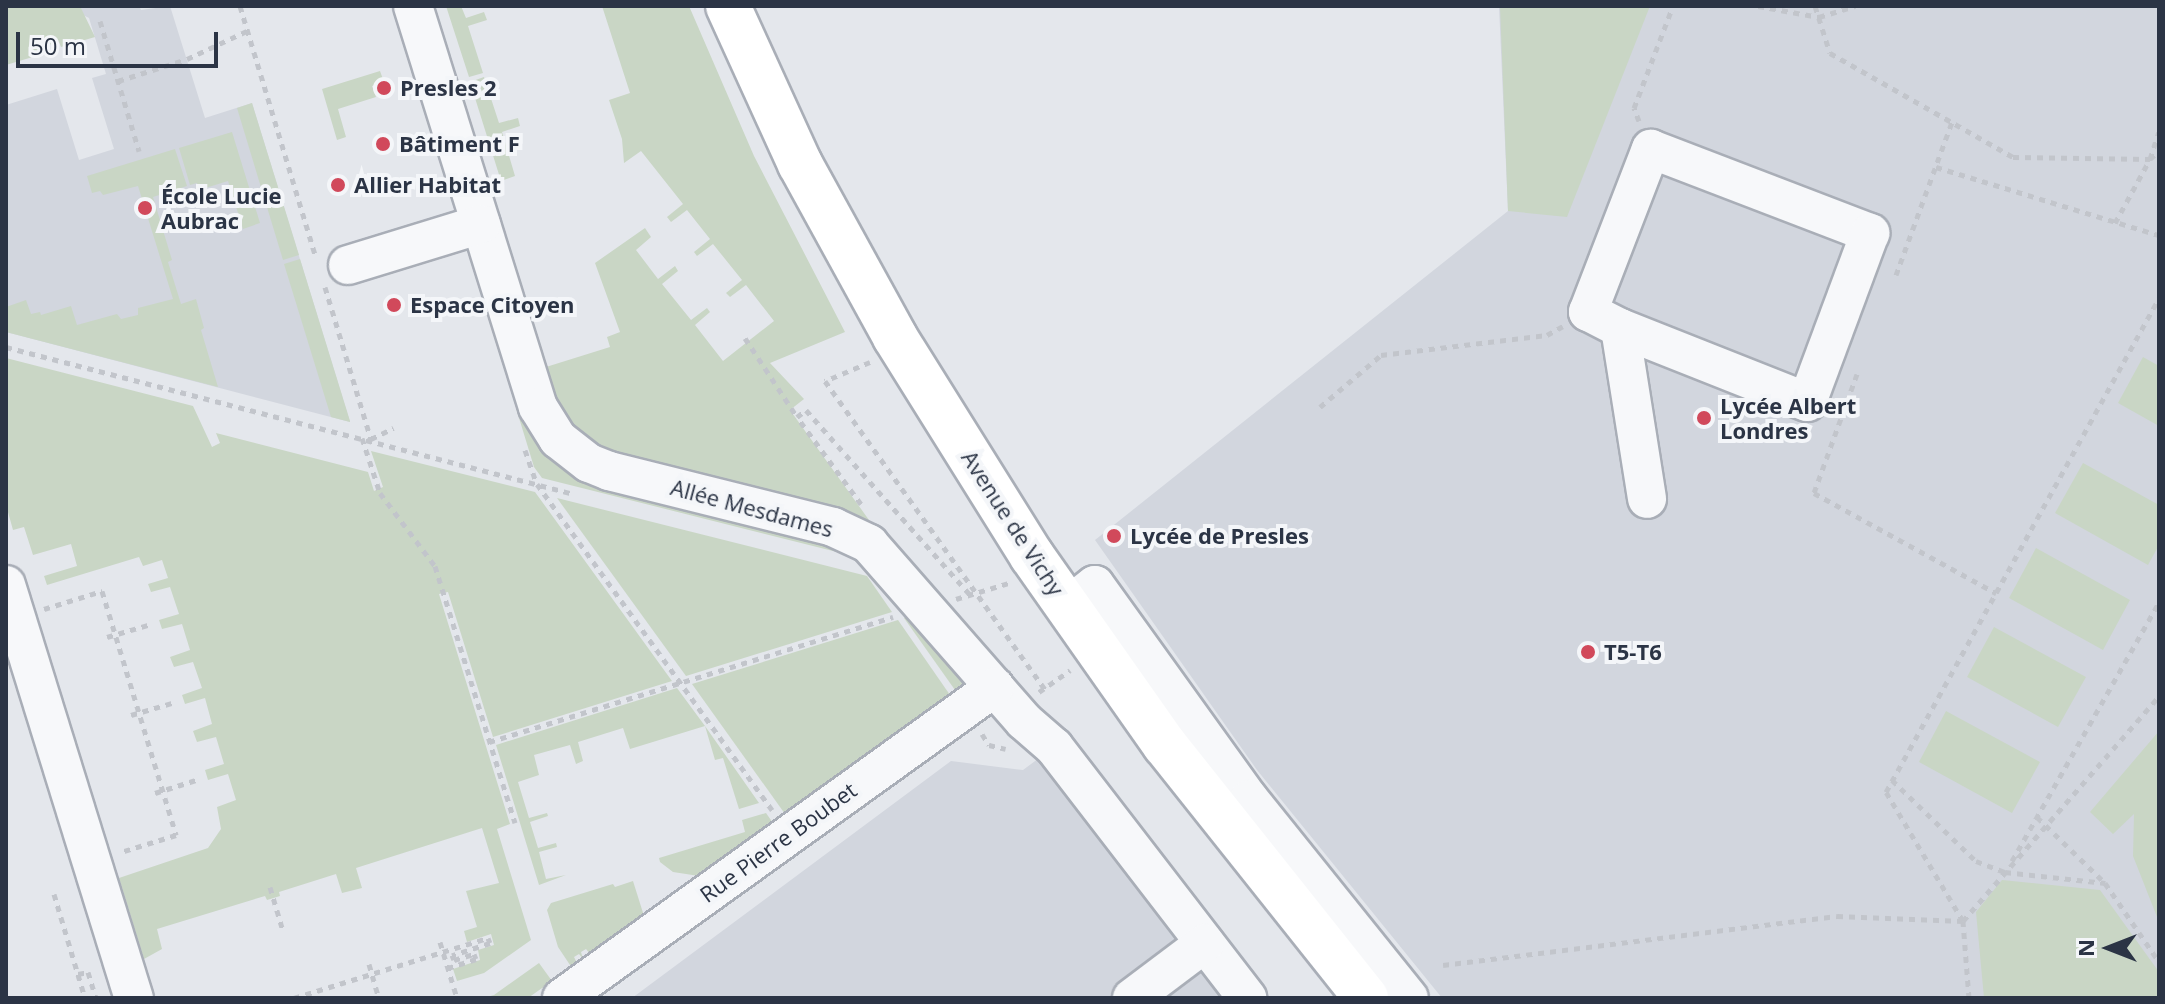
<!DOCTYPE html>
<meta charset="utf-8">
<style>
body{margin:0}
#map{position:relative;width:2165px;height:1004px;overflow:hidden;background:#e4e7ec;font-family:"Open Sans",sans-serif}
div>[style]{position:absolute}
.built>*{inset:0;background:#d2d6de}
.green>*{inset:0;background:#c9d6c5}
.path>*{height:5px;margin-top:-2.5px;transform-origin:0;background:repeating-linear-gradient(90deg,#c2c5cb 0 6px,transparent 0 12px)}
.roads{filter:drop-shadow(2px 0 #a9aeb7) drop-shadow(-2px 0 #a9aeb7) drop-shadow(0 2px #a9aeb7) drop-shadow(0 -2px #a9aeb7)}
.minor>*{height:38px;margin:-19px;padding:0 19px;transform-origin:19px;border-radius:19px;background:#f7f8fa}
.major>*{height:44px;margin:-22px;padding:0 22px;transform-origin:22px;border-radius:22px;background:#fff}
.dots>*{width:22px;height:22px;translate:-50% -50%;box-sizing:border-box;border:4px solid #f4f6f9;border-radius:50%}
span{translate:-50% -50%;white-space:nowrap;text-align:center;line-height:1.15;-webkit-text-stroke:8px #f4f6f9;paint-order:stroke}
.poi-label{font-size:22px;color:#2b3445;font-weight:700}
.left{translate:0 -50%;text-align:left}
.street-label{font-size:22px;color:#2b3445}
.frame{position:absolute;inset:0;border:8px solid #2b3445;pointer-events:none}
.north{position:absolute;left:2069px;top:908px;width:80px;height:80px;-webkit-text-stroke:6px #f4f6f9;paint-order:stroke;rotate:270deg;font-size:22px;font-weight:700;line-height:32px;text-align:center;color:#2b3445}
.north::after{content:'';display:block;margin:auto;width:28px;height:36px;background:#2b3445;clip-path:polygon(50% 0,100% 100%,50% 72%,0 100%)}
.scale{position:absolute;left:16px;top:32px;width:202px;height:36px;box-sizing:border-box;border:4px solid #2b3445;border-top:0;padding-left:10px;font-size:24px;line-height:28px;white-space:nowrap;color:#2b3445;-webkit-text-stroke:6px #f4f6f9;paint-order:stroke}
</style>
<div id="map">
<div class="built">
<div style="clip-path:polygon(80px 6px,139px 6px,141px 10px,170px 6px,205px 118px,252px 103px,350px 422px,6px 332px,6px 105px,57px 89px,79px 160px,114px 149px,92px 78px,106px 74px,89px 18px,83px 15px)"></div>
<div style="clip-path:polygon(1499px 6px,2159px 6px,2159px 998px,1442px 998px,1257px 770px,1095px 540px,1508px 211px)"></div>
<div style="clip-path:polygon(1054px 747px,1247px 998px,632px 998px,951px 761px,1023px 770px)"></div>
</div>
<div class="green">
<div style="clip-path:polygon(6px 6px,80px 6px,95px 37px,61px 47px,59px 42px,44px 46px,46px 53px,6px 65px)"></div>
<div style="clip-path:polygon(446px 6px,461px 6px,466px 18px,484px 12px,487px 20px,468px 26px,483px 73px,469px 77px)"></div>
<div style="clip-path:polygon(602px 6px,689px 6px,754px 156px,845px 332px,770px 363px,804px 399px,790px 410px,874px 527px,615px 459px,571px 433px,543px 378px,549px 376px,546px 367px,610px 347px,607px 337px,620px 332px,595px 263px,645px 228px,651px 237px,636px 250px,658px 279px,675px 266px,678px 271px,662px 284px,691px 320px,707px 308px,710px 312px,695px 325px,723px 361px,774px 321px,746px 285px,730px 297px,726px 293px,742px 280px,713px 244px,697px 256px,694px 252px,710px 239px,687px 210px,671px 222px,667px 217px,683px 204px,641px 151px,624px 163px,622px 139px,609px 100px,630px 93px)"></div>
<div style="clip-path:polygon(1500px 6px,1650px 6px,1567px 217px,1508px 211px)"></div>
<div style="clip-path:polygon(380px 71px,384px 82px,372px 86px,376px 97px,338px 109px,346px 137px,337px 140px,322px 89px)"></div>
<div style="clip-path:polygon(484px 77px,499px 123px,518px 118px,520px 126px,502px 132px,515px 176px,501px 181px,470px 82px)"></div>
<div style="clip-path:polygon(252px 103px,299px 255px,283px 260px,237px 108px)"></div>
<div style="clip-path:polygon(232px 132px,260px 223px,243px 229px,228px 181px,199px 190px,197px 183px,190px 185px,179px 148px)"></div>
<div style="clip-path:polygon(175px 149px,187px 186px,153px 197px,172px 260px,168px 262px,181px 304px,196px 299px,204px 328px,201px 330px,218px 387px,6px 332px,6px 307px,26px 300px,31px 314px,40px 312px,41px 315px,71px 306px,77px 325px,117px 314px,121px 319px,138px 315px,138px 308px,173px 299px,138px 186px,103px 195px,100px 191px,92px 193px,87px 176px)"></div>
<div style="clip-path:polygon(300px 259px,350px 421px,350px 422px,331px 417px,284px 264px)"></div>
<div style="clip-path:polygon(2143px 357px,2159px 366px,2159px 426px,2118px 403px)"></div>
<div style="clip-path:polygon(6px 358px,193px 406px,212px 447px,220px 443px,216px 433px,368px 472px,374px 491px,383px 487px,371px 451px,535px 492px,672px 681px,493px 737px,448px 592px,439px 594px,510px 824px,497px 829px,531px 940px,484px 973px,457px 981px,453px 969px,480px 960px,478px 950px,494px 945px,491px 934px,467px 942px,464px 931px,477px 927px,466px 891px,499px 883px,482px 828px,356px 868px,362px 888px,342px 893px,336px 874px,279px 892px,280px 896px,267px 900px,265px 896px,157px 929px,162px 949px,144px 959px,119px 878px,208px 848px,221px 829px,217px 807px,236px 800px,228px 774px,208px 780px,205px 770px,224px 764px,216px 737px,197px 742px,193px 731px,212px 724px,205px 698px,185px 704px,182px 695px,202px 688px,193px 662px,174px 667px,170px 657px,190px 650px,182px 624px,162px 629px,159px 620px,179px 614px,170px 587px,151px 592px,148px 584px,168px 578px,162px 560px,143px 566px,139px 557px,47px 585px,44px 576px,77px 566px,71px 544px,33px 555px,24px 527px,13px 530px,6px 505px)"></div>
<div style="clip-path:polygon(516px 408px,525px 412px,554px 454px,587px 477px,835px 542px,871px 563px,908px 606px,898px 609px,861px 558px,542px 478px,534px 467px)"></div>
<div style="clip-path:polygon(2083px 463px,2159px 505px,2159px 545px,2148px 565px,2055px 513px)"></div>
<div style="clip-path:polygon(557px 498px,867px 576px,892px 612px,686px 676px)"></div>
<div style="clip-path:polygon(2036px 548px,2130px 600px,2103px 650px,2009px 598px)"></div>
<div style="clip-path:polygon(915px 615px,970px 678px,955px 690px,904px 618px)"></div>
<div style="clip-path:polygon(898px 620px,950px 695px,785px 814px,692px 684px)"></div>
<div style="clip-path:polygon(1994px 627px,2086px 677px,2058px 727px,1967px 677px)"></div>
<div style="clip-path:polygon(677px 688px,705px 726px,759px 803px,739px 809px,723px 758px,715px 760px,705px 726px,630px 749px,623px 728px,578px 742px,583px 761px,576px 764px,570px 745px,534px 755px,539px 775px,518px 782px,529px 818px,547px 813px,548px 816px,530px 822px,538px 848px,556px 843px,557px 847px,539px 852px,546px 879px,566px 875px,539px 885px,496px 745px)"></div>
<div style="clip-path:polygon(1946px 711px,2040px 762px,2012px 813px,1919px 762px)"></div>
<div style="clip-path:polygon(2159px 731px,2159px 922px,2133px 856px,2134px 814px,2113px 834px,2090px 812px)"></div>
<div style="clip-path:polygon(766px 813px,773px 823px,699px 876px,673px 872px,660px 862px,659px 858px,745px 832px,742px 820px)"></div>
<div style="clip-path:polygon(2002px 880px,2100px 890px,2159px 972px,2159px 998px,1984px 998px,1976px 912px)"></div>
<div style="clip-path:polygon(633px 881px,644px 916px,590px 954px,586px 949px,581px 952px,583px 959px,579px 954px,574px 957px,577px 963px,572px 968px,558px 947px,547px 910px,551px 903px,613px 884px,615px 887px)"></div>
<div style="clip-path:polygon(539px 963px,552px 981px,528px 998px,483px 998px,494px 995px)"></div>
</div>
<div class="path">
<div style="left:240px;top:6px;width:263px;rotate:73.2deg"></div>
<div style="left:1758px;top:6px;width:62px;rotate:10.2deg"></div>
<div style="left:1819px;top:17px;width:38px;rotate:-17deg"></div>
<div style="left:1815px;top:6px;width:49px;rotate:72.3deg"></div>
<div style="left:1830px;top:53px;width:210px;rotate:29.6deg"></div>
<div style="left:2013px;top:157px;width:137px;rotate:0.8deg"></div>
<div style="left:2150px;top:159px;width:12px;rotate:-42deg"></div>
<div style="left:100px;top:21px;width:136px;rotate:73.3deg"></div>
<div style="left:118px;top:81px;width:72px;rotate:-17.7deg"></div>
<div style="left:187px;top:59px;width:66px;rotate:-25deg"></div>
<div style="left:1639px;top:121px;width:14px;rotate:-111deg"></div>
<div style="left:1634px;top:108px;width:109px;rotate:-69.1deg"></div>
<div style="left:1936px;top:167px;width:233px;rotate:17deg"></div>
<div style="left:2115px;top:223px;width:73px;rotate:-61.3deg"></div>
<div style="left:2150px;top:159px;width:28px;rotate:-72deg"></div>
<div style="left:1896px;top:275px;width:163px;rotate:-69.9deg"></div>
<div style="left:325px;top:287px;width:159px;rotate:73.2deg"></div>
<div style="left:371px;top:439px;width:25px;rotate:-26deg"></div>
<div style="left:745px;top:338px;width:95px;rotate:56.6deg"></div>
<div style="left:6px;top:347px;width:587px;rotate:14.51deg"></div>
<div style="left:870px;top:362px;width:49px;rotate:157.1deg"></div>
<div style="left:825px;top:381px;width:379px;rotate:54.5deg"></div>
<div style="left:1857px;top:374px;width:127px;rotate:109.9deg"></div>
<div style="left:1814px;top:493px;width:208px;rotate:28.8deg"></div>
<div style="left:1320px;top:407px;width:80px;rotate:-40.4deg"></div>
<div style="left:1381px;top:355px;width:167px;rotate:-6.9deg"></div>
<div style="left:1547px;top:335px;width:18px;rotate:-29deg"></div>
<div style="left:362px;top:438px;width:58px;rotate:71.9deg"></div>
<div style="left:380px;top:493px;width:91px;rotate:53deg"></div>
<div style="left:435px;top:566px;width:269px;rotate:72.7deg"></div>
<div style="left:525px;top:450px;width:36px;rotate:71deg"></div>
<div style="left:537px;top:484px;width:402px;rotate:54.2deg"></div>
<div style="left:861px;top:504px;width:108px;rotate:-126.3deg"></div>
<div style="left:797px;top:417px;width:11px;rotate:-38deg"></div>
<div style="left:806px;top:410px;width:247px;rotate:48.4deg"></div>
<div style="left:956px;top:599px;width:59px;rotate:-16.9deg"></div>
<div style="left:44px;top:609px;width:61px;rotate:-17.2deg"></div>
<div style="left:102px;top:591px;width:255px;rotate:73.1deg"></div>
<div style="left:176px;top:835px;width:58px;rotate:162.8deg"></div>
<div style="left:107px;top:637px;width:43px;rotate:-16.3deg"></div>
<div style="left:1039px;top:692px;width:38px;rotate:-35deg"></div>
<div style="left:131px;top:715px;width:43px;rotate:-16.3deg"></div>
<div style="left:982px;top:734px;width:13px;rotate:58deg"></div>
<div style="left:989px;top:745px;width:17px;rotate:13deg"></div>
<div style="left:489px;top:742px;width:423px;rotate:-17.2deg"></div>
<div style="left:1892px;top:780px;width:117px;rotate:44deg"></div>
<div style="left:1976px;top:861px;width:31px;rotate:21deg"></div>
<div style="left:2005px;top:872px;width:101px;rotate:6.3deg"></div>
<div style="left:155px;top:793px;width:43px;rotate:-17.6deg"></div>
<div style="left:2037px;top:817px;width:95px;rotate:44.1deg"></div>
<div style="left:2105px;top:883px;width:96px;rotate:55.6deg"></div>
<div style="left:2012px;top:861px;width:298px;rotate:-60.4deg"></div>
<div style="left:270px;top:887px;width:46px;rotate:73.5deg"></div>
<div style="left:54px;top:894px;width:109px;rotate:73.4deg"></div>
<div style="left:440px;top:942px;width:59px;rotate:73.1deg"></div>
<div style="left:369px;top:964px;width:35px;rotate:74deg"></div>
<div style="left:1443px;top:965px;width:397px;rotate:-7.1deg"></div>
<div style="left:1837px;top:916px;width:126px;rotate:2.3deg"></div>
<div style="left:1963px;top:921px;width:298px;rotate:-48.9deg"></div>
<div style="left:78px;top:974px;width:10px;rotate:-11deg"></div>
<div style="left:88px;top:972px;width:27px;rotate:73deg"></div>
<div style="left:294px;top:998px;width:203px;rotate:-17.2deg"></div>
<div style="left:488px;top:938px;width:5px;rotate:68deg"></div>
<div style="left:490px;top:943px;width:40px;rotate:162deg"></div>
<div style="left:452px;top:955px;width:5px;rotate:68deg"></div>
<div style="left:454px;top:960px;width:21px;rotate:-17deg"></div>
<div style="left:474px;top:954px;width:5px;rotate:68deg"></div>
<div style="left:476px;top:959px;width:29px;rotate:162deg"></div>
<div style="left:1969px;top:998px;width:77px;rotate:-94.5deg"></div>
<div style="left:1963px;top:921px;width:150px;rotate:-120.8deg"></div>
<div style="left:1886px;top:792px;width:564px;rotate:-61.07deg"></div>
</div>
<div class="roads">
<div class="minor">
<div style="left:413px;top:6px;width:420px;rotate:72.7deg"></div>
<div style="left:538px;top:407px;width:38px;rotate:58deg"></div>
<div style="left:558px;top:439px;width:39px;rotate:38deg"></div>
<div style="left:589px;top:463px;width:22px;rotate:22deg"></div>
<div style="left:609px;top:471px;width:231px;rotate:14deg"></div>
<div style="left:833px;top:527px;width:40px;rotate:25deg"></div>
<div style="left:869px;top:544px;width:235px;rotate:48.8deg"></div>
<div style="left:1024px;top:721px;width:40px;rotate:41deg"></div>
<div style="left:1054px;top:747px;width:317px;rotate:52.4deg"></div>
<div style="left:1651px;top:149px;width:235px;rotate:21deg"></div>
<div style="left:1870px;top:233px;width:180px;rotate:110.4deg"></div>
<div style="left:1807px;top:402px;width:201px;rotate:-158.4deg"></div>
<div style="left:1620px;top:328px;width:36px;rotate:-153deg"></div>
<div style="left:1588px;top:312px;width:175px;rotate:-68.9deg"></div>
<div style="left:348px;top:265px;width:139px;rotate:-17.1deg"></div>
<div style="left:1620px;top:328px;width:173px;rotate:81deg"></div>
<div style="left:6px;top:585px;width:432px;rotate:72.8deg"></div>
<div style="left:1068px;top:606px;width:34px;rotate:-38deg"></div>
<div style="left:1095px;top:585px;width:264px;rotate:54.3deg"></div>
<div style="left:1249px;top:799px;width:255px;rotate:51.2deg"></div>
<div style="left:562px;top:998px;width:533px;rotate:-35.69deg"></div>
<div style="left:1132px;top:998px;width:91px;rotate:-37deg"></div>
</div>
<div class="major">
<div style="left:728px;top:6px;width:174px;rotate:65.5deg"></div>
<div style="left:800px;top:164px;width:197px;rotate:61.2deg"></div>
<div style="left:895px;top:337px;width:258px;rotate:58deg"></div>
<div style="left:1032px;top:556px;width:231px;rotate:54.9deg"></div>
<div style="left:1165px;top:745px;width:323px;rotate:51.5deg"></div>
</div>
</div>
<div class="dots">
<div style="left:384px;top:88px;background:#d1495b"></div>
<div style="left:383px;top:144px;background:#d1495b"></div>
<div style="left:338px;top:185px;background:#d1495b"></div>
<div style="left:145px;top:208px;background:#d1495b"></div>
<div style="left:394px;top:305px;background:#d1495b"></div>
<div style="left:1704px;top:418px;background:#d1495b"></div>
<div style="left:1114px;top:536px;background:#d1495b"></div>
<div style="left:1588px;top:652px;background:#d1495b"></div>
</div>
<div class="poi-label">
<span class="left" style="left:400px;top:88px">Presles 2</span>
<span class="left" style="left:399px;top:144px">Bâtiment F</span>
<span class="left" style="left:354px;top:185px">Allier Habitat</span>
<span class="left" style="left:161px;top:208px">École Lucie<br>Aubrac</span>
<span class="left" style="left:410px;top:305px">Espace Citoyen</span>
<span class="left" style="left:1720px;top:418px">Lycée Albert<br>Londres</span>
<span class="left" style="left:1130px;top:536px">Lycée de Presles</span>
<span class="left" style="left:1604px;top:652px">T5-T6</span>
</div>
<div class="street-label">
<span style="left:752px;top:508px;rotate:15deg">Allée Mesdames</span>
<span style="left:1013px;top:523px;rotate:57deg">Avenue de Vichy</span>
<span style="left:778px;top:842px;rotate:-36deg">Rue Pierre Boubet</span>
</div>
<div class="frame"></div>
<div class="north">N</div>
<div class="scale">50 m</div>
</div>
